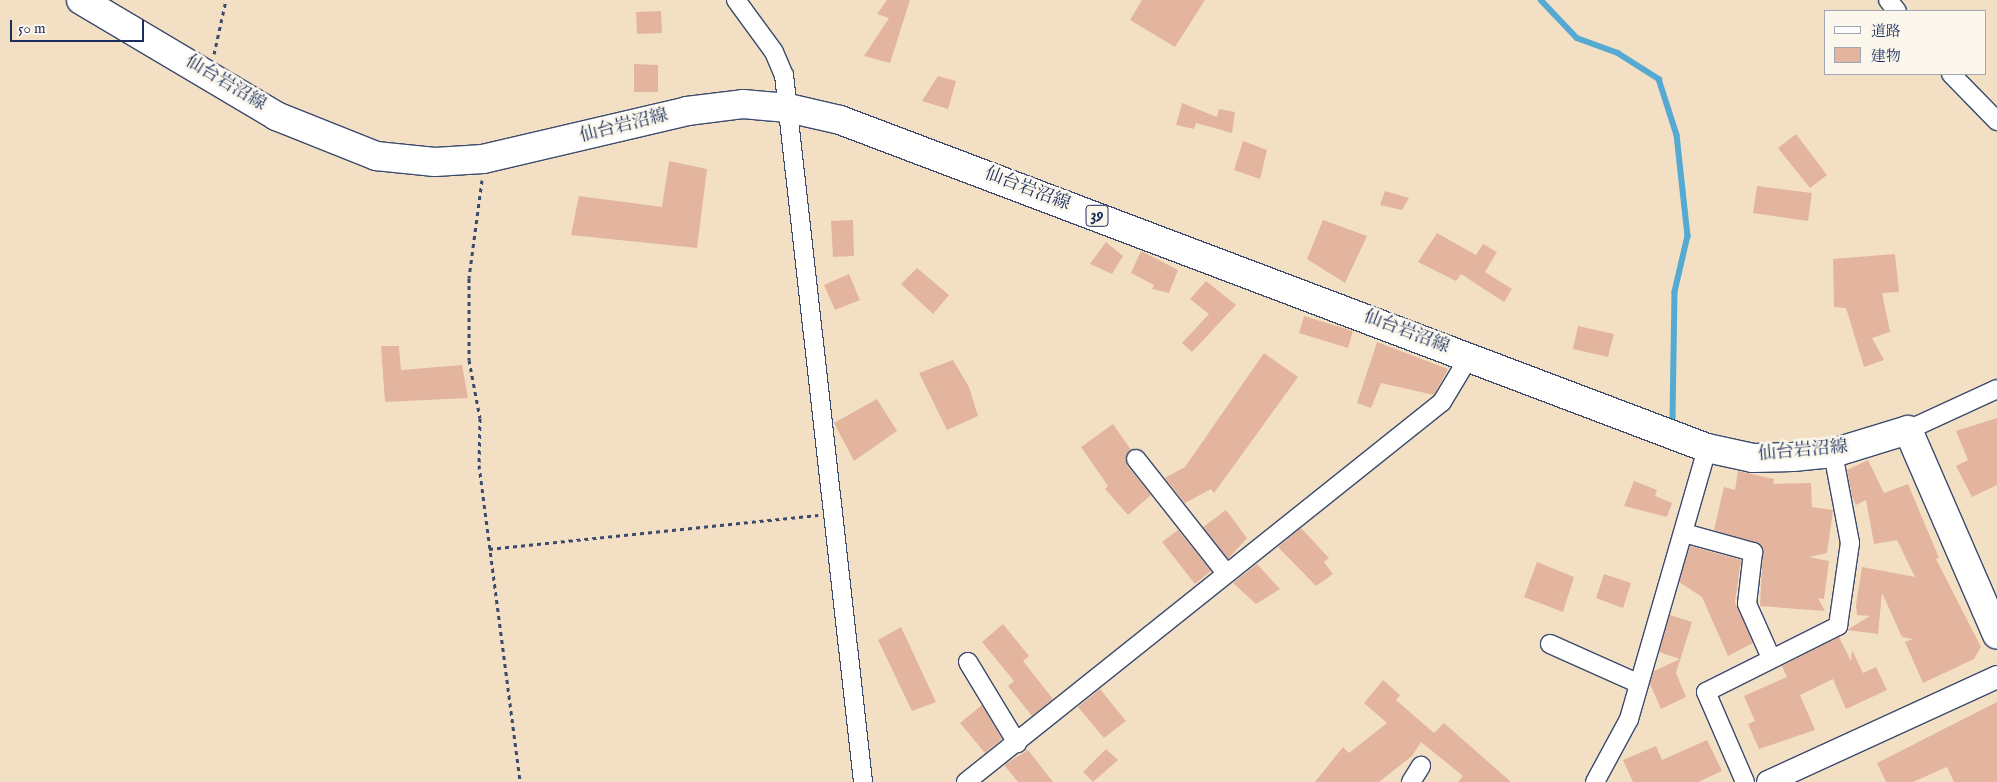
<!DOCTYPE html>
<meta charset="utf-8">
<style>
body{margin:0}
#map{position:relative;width:1997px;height:782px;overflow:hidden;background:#f3e0c4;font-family:"IM FELL English","Noto Serif JP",serif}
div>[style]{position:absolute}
.stream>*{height:5.5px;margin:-2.75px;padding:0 2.75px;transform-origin:2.75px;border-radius:2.75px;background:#56a9d2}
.building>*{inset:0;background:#e3b59f}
.path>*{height:3px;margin-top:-1.5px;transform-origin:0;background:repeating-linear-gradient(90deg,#3b4a6d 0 4px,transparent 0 8px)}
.roads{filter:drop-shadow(1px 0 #3b4a6d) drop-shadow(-1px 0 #3b4a6d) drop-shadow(0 1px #3b4a6d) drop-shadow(0 -1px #3b4a6d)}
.minor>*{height:18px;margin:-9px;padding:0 9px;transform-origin:9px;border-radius:9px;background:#fff}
.tertiary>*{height:22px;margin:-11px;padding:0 11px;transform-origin:11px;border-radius:11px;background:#fff}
.primary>*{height:28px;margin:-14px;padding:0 14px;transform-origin:14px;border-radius:14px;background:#fff}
span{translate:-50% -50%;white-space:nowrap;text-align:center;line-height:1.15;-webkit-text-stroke:5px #fbf7ec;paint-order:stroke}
.shield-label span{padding:1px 4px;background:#fbf7ec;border:1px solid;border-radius:4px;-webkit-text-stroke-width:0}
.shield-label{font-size:16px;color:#1b2f5e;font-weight:700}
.street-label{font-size:18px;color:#1b2f5e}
.legend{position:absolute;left:1824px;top:10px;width:162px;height:65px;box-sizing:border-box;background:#fbf7ec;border:1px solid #a1a7b3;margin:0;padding:6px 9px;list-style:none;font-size:15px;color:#1b2f5e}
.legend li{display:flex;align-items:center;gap:10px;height:25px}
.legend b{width:25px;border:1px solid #a1a7b3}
.scale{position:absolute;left:10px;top:20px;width:134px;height:22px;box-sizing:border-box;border:2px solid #1b2f5e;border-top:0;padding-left:6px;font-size:15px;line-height:18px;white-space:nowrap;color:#1b2f5e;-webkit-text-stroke:4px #fbf7ec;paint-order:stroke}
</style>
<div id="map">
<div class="stream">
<div style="left:1541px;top:0;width:52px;rotate:46.5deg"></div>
<div style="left:1577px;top:38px;width:44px;rotate:20.1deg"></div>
<div style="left:1618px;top:53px;width:49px;rotate:32.4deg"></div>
<div style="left:1659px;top:79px;width:59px;rotate:72.2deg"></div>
<div style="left:1677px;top:135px;width:102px;rotate:83.8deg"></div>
<div style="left:1688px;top:236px;width:57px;rotate:103.1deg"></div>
<div style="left:1675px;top:292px;width:126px;rotate:90.9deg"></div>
</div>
<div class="building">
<div style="clip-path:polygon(887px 0,910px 0,890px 63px,864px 56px,889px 18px,877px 14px)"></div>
<div style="clip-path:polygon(1142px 0,1205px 0,1175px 47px,1130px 20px)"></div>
<div style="clip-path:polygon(661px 11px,662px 33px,637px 34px,636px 12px)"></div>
<div style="clip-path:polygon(634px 64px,658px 65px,658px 92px,634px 92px)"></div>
<div style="clip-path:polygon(938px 76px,956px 81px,948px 109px,922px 101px)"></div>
<div style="clip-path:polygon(1182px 103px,1217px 117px,1219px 109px,1235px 112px,1232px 133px,1196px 123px,1194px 129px,1176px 125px)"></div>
<div style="clip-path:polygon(1796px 134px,1827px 175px,1810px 188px,1778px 148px)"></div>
<div style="clip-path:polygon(1243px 141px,1267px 150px,1260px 179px,1234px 170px)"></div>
<div style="clip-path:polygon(669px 161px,707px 169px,697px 248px,571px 235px,579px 196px,662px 207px)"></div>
<div style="clip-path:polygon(1757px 186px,1812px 193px,1808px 221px,1753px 213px)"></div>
<div style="clip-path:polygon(1385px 191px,1409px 198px,1402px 210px,1380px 205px)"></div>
<div style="clip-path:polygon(853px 220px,854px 256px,833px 257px,831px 221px)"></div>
<div style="clip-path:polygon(1323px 220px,1367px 236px,1345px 283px,1307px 259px)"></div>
<div style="clip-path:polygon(1437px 233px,1476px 255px,1483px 244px,1497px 252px,1485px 272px,1512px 289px,1504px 302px,1461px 274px,1456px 281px,1418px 262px)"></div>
<div style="clip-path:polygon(1106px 242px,1123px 256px,1112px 274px,1090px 264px)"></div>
<div style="clip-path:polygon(1141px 251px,1178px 270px,1169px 293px,1152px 289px,1154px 285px,1131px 273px)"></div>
<div style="clip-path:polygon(1895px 254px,1899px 292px,1882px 293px,1890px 332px,1872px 338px,1884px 360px,1864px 367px,1846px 308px,1834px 307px,1833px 259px)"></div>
<div style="clip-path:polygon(917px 268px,949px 295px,933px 314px,901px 284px)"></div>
<div style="clip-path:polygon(849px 274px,860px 300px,835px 310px,824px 285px)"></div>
<div style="clip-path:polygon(1206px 281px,1236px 305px,1192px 352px,1182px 343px,1209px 314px,1190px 299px)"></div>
<div style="clip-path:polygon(1304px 316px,1353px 331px,1348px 348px,1299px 333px)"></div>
<div style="clip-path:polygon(1578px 326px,1614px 334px,1608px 357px,1573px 349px)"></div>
<div style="clip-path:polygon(1377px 342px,1448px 369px,1434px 395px,1381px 383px,1371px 408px,1357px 403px)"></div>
<div style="clip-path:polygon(381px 346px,399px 346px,401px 370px,462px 365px,468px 398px,385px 402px)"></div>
<div style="clip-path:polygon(1264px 353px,1298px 377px,1214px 493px,1211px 489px,1185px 503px,1165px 478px,1185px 467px)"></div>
<div style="clip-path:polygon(953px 360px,969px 387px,978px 416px,947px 430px,919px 373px)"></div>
<div style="clip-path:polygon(877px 399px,897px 431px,854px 461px,834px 423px)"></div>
<div style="clip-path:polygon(1997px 418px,1997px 485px,1972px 497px,1956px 466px,1968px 460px,1956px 431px)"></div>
<div style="clip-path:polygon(1113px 424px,1131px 450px,1127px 465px,1151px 495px,1128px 515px,1105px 489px,1108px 486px,1081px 447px)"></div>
<div style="clip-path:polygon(1868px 460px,1884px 493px,1908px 484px,1939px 558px,1936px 559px,1981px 647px,1974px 659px,1923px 683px,1905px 642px,1913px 639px,1902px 637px,1882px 593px,1878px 634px,1847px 630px,1870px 616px,1857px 615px,1856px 605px,1862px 567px,1915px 577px,1897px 540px,1874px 544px,1866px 500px,1856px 505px,1852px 496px,1847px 470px)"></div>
<div style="clip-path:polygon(1738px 471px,1774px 479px,1773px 484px,1811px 483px,1812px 507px,1833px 510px,1827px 553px,1809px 557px,1829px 561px,1824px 599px,1818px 598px,1825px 611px,1760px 606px,1763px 548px,1714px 530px,1724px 487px,1735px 490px)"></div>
<div style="clip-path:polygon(1634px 481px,1657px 490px,1655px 496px,1672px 503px,1667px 517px,1624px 506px)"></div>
<div style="clip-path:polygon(1226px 510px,1247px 538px,1228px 559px,1203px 527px)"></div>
<div style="clip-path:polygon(1301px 528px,1329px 558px,1324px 562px,1333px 574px,1316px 586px,1278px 547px)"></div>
<div style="clip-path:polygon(1178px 530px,1211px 571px,1195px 584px,1162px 542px)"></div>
<div style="clip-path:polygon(1690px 546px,1741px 560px,1735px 602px,1753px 643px,1728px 656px,1702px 597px,1679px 582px)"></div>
<div style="clip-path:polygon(1537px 562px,1574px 577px,1563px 612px,1524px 597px)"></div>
<div style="clip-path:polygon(1257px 564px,1280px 589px,1256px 604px,1233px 583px)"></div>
<div style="clip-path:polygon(1604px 574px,1631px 583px,1623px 608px,1596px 598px)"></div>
<div style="clip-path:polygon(1670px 615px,1692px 622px,1676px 673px,1686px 697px,1661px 709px,1650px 684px,1654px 671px,1680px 659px,1659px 652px)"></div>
<div style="clip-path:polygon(1003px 624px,1029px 656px,1023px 661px,1053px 699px,1032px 716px,1008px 686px,1014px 681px,982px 642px)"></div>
<div style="clip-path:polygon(901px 627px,936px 702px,912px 711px,878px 640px)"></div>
<div style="clip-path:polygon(1839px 637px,1851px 661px,1852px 650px,1863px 673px,1876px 667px,1887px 690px,1846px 709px,1833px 679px,1800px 695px,1815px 730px,1759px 749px,1748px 724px,1755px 721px,1744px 696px,1787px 677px,1782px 666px)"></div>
<div style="clip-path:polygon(1383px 680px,1400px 695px,1396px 700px,1434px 733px,1444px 723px,1511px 782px,1458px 782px,1463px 776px,1421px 742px,1412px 756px,1379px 782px,1315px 782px,1343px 747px,1349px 753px,1387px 723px,1364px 703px)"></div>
<div style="clip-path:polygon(1100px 689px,1126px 721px,1104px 738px,1078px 707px)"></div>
<div style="clip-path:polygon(1997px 702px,1997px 782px,1954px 782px,1947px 767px,1913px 782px,1886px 782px,1877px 763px)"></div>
<div style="clip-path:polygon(982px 705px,1002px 739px,985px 753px,960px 723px)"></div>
<div style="clip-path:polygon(1707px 740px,1722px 771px,1698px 782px,1633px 782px,1623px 760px,1656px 746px,1662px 760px)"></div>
<div style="clip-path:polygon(1106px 749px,1118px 760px,1093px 782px,1083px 772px)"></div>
<div style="clip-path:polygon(1028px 750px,1053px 782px,1018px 782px,1004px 765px)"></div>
</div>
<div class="path">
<div style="left:214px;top:54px;width:55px;rotate:-77.5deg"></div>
<div style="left:482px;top:180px;width:99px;rotate:97.6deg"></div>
<div style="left:469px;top:278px;width:82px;rotate:90deg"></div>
<div style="left:469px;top:360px;width:59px;rotate:79.3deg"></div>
<div style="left:480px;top:418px;width:47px;rotate:91.2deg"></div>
<div style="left:479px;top:465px;width:320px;rotate:82.6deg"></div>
<div style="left:489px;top:549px;width:331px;rotate:-5.9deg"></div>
</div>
<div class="roads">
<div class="minor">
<div style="left:736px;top:0;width:64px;rotate:53.8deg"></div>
<div style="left:774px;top:52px;width:25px;rotate:67deg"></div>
<div style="left:784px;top:75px;width:711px;rotate:83.62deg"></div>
<div style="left:1888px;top:0;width:14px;rotate:51deg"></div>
<div style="left:1951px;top:74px;width:66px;rotate:45.6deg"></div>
<div style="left:1908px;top:430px;width:98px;rotate:-24.7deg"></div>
<div style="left:1136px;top:459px;width:145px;rotate:51.7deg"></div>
<div style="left:1684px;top:533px;width:72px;rotate:15.4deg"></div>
<div style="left:1753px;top:552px;width:52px;rotate:96.6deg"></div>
<div style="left:1747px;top:604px;width:59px;rotate:66deg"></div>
<div style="left:1550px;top:644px;width:95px;rotate:24.1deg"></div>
<div style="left:968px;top:662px;width:95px;rotate:58.8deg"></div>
<div style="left:966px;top:782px;width:609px;rotate:-38.6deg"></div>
<div style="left:1442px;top:402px;width:52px;rotate:-59deg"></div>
<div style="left:1411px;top:782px;width:19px;rotate:-58deg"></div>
<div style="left:1595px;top:782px;width:72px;rotate:-61.6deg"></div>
<div style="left:1629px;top:719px;width:282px;rotate:-73.9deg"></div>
<div style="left:1745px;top:782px;width:98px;rotate:-113.4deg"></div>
<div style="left:1706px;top:692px;width:148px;rotate:-26.6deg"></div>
<div style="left:1838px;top:626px;width:84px;rotate:-81.8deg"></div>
<div style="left:1850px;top:543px;width:92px;rotate:-100.7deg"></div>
</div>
<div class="tertiary">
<div style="left:1768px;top:782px;width:252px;rotate:-24.6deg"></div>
</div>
<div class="primary">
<div style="left:81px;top:0;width:227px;rotate:30.7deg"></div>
<div style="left:276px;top:116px;width:108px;rotate:21.8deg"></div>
<div style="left:376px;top:156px;width:59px;rotate:5.8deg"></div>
<div style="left:435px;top:162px;width:48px;rotate:-3.6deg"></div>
<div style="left:483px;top:159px;width:210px;rotate:-13.2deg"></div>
<div style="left:687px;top:111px;width:56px;rotate:-7.1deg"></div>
<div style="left:743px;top:104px;width:45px;rotate:5.1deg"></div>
<div style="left:788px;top:108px;width:53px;rotate:13deg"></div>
<div style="left:840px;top:120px;width:927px;rotate:20.72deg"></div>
<div style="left:1707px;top:448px;width:47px;rotate:12.3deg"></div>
<div style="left:1753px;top:458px;width:40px;rotate:-1.4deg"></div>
<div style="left:1793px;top:457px;width:40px;rotate:-5.7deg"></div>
<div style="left:1833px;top:453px;width:78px;rotate:-17deg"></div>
<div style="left:1908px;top:430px;width:223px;rotate:66.5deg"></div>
</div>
</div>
<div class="shield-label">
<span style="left:1097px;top:216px">39</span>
</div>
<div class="street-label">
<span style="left:225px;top:84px;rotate:31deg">仙台岩沼線</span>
<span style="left:624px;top:127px;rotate:-14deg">仙台岩沼線</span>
<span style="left:1027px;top:190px;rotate:21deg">仙台岩沼線</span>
<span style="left:1406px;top:333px;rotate:21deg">仙台岩沼線</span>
<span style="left:1803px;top:452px;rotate:-5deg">仙台岩沼線</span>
</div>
<ul class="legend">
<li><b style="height:6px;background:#fff"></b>道路</li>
<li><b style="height:14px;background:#e3b59f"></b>建物</li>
</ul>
<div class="scale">50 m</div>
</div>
